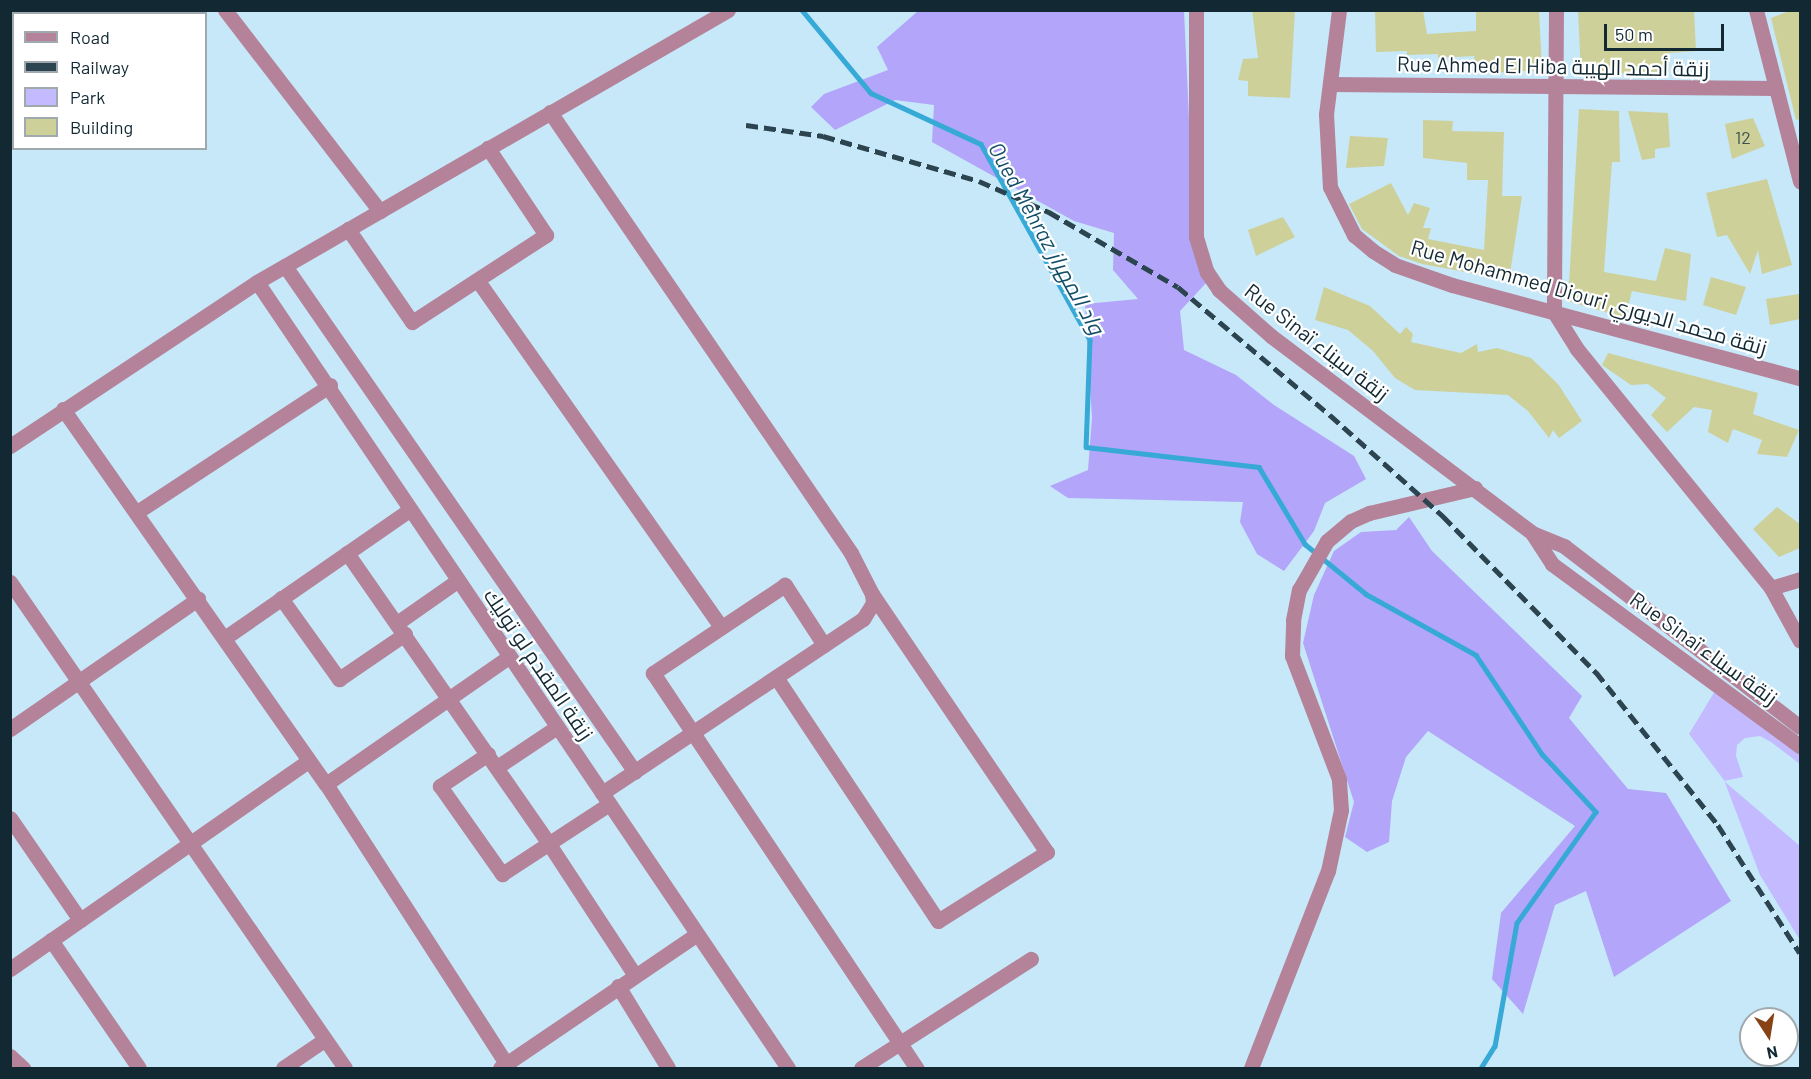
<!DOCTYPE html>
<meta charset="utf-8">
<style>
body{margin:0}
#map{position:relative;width:1811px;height:1079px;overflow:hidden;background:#c6e8f9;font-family:Barlow,Cairo,sans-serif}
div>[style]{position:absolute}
.green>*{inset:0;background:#c3baff}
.forest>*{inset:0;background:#b2a5fa}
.stream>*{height:4.5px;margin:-2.25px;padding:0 2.25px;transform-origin:2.25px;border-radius:2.25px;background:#36a9d7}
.building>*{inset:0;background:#ced09a}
.minor>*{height:15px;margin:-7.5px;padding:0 7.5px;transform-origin:7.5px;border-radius:7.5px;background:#b48399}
.rail>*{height:4.5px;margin-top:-2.25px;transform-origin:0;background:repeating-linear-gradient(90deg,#2c4450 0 12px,transparent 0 18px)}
span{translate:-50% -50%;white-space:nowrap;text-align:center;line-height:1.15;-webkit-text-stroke:4.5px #fff;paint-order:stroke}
.number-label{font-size:18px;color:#41534e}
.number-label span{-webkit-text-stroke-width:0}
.street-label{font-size:21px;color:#122934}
.water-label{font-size:22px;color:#135068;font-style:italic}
.frame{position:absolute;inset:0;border:12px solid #122934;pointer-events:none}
.legend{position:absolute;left:12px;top:12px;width:195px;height:138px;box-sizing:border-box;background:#fff;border:2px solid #a0a9ae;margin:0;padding:8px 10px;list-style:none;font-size:18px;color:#122934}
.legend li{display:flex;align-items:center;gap:12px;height:30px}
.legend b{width:30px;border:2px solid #a0a9ae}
.north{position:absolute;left:1739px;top:1007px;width:60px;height:60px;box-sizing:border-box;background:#fff;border:2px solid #a0a9ae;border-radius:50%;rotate:168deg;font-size:16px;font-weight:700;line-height:24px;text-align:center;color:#122934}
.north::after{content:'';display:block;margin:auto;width:21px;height:27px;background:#874316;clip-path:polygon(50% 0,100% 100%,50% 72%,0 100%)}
.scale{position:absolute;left:1604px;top:24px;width:120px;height:27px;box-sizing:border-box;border:3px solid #122934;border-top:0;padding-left:8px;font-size:18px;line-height:21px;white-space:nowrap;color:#122934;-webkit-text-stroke:4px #fff;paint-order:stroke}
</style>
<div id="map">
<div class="green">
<div style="clip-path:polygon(1718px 686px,1800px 753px,1800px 764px,1771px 742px,1760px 736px,1745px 738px,1737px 745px,1736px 756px,1743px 777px,1724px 781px,1800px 846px,1800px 940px,1760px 875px,1724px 780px,1689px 734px)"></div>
</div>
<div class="forest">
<div style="clip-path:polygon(918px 11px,1184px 11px,1192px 184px,1207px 282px,1180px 311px,1184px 350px,1236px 375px,1274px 405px,1354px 456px,1366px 479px,1325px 503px,1314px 531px,1284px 571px,1257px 554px,1240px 522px,1243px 502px,1068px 498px,1050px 486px,1088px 470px,1092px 418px,1085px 304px,1138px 299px,1113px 270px,1114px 233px,1074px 221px,932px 142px,934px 105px,895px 100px,835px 130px,811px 107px,824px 94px,888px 70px,877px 47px)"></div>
<div style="clip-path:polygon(1409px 517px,1432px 551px,1582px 696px,1569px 718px,1628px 789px,1666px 793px,1731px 901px,1614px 977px,1586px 891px,1555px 905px,1523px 1014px,1492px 979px,1501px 913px,1575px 826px,1428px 731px,1406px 757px,1392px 801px,1389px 842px,1367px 852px,1345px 837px,1354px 802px,1303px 643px,1314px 595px,1334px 551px,1361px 532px,1396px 530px)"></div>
</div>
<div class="stream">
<div style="left:802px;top:10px;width:108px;rotate:50.3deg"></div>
<div style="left:871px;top:93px;width:121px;rotate:24.9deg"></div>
<div style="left:981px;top:144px;width:224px;rotate:60.9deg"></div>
<div style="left:1090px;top:340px;width:107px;rotate:92.1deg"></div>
<div style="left:1086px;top:447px;width:174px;rotate:6.6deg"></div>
<div style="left:1259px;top:467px;width:90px;rotate:59.1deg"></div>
<div style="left:1305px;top:544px;width:79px;rotate:39.3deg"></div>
<div style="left:1366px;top:594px;width:126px;rotate:29deg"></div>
<div style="left:1476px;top:655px;width:119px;rotate:56.3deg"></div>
<div style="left:1542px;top:754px;width:79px;rotate:47deg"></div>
<div style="left:1596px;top:812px;width:136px;rotate:125.4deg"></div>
<div style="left:1517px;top:923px;width:125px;rotate:100.1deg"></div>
<div style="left:1495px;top:1046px;width:26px;rotate:122deg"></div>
</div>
<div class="building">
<div style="clip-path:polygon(1252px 10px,1295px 10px,1290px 98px,1248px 96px,1248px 81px,1238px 80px,1243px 59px,1258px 58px)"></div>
<div style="clip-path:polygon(1375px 10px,1423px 10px,1427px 34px,1476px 31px,1476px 10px,1539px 10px,1542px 70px,1475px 74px,1474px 56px,1438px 58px,1438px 54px,1407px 55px,1407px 51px,1376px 52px)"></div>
<div style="clip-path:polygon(1578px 10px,1694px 10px,1696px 51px,1668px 53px,1669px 71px,1581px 75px)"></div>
<div style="clip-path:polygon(1792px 10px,1800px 10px,1800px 119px,1796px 120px,1771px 18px)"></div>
<div style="clip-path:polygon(1579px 109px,1619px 111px,1620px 162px,1612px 162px,1604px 272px,1656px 281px,1665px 248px,1691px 254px,1686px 301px,1632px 291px,1625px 318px,1568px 301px)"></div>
<div style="clip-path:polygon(1628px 111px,1668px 113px,1670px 147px,1655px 149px,1655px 158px,1642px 160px)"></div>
<div style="clip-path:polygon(1753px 118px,1765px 146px,1732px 159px,1725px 124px)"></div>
<div style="clip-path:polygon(1423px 120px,1453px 121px,1452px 131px,1504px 132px,1502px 196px,1522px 196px,1509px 280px,1422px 264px,1399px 256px,1362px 229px,1349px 204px,1391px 183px,1408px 215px,1414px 203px,1430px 208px,1423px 228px,1431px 228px,1428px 239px,1484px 250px,1488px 180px,1467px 180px,1467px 163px,1423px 158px)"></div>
<div style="clip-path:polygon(1350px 136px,1388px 138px,1384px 166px,1346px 168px)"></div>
<div style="clip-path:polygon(1767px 179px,1792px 265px,1762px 274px,1758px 250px,1750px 274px,1727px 235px,1717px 237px,1706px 193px)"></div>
<div style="clip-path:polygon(1283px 217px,1295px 237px,1256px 256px,1248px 230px)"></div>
<div style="clip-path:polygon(1711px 277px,1746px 287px,1736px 315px,1703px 305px)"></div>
<div style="clip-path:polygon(1324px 287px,1370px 306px,1400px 334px,1406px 327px,1413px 334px,1411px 342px,1461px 353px,1477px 344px,1478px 352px,1497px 348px,1531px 358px,1558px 384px,1582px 421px,1559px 438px,1553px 430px,1549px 438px,1528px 411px,1508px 395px,1415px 390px,1395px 378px,1373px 351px,1348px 330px,1315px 320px)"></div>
<div style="clip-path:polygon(1799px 294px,1800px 319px,1770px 325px,1766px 299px)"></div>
<div style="clip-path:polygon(1608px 353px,1758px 393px,1753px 414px,1799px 430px,1787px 457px,1757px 454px,1762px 440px,1733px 429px,1728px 443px,1708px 432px,1712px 410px,1694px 407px,1667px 432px,1651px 415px,1666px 398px,1648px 384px,1631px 385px,1602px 365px)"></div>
<div style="clip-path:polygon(1777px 507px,1800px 524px,1800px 548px,1779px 557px,1753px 529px)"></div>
</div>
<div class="minor">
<div style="left:225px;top:10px;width:254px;rotate:52.4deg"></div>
<div style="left:1196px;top:10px;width:227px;rotate:90deg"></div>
<div style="left:1196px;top:237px;width:37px;rotate:73deg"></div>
<div style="left:1207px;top:272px;width:22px;rotate:56deg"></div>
<div style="left:1219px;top:290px;width:69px;rotate:41.5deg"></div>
<div style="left:1271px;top:336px;width:327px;rotate:37deg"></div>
<div style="left:1532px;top:533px;width:35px;rotate:22deg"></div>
<div style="left:1564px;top:546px;width:297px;rotate:37.5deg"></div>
<div style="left:1339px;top:10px;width:105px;rotate:97.1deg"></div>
<div style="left:1326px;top:114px;width:73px;rotate:86.9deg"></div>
<div style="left:1330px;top:187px;width:54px;rotate:63.4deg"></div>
<div style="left:1354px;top:235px;width:25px;rotate:40deg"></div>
<div style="left:1373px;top:251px;width:26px;rotate:32deg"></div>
<div style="left:1395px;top:265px;width:60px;rotate:19.3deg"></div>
<div style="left:1452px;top:285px;width:360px;rotate:15deg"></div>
<div style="left:1556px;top:10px;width:302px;rotate:90.4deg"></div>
<div style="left:1554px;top:312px;width:44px;rotate:58.1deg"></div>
<div style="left:1577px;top:349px;width:308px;rotate:50.9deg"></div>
<div style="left:1771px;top:588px;width:60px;rotate:61.3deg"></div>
<div style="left:1756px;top:10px;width:177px;rotate:75.6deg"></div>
<div style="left:1330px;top:84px;width:446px;rotate:0.5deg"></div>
<div style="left:550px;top:112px;width:534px;rotate:55.68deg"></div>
<div style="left:851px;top:553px;width:46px;rotate:62.9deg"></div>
<div style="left:872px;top:594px;width:312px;rotate:55.9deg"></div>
<div style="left:1047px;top:852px;width:129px;rotate:147.7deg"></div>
<div style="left:938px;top:921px;width:293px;rotate:-123.6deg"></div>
<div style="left:348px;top:229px;width:113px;rotate:55.5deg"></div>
<div style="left:412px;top:322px;width:160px;rotate:-33deg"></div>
<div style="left:546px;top:235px;width:105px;rotate:-123.7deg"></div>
<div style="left:285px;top:266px;width:615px;rotate:55.33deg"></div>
<div style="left:478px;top:281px;width:423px;rotate:54.9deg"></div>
<div style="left:257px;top:282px;width:949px;rotate:55.96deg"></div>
<div style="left:63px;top:409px;width:458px;rotate:55deg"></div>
<div style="left:326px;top:784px;width:338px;rotate:57.2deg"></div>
<div style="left:10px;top:446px;width:296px;rotate:-33.6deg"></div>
<div style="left:257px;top:282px;width:544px;rotate:-30.01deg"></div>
<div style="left:137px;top:512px;width:231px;rotate:-33.3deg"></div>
<div style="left:1532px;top:533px;width:37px;rotate:57deg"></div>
<div style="left:1552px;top:564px;width:308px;rotate:36.3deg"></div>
<div style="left:347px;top:553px;width:354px;rotate:55.2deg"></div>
<div style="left:549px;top:844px;width:155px;rotate:56.8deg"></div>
<div style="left:10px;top:582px;width:590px;rotate:55.42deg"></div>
<div style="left:1771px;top:588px;width:30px;rotate:-17deg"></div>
<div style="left:281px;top:598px;width:100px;rotate:54.4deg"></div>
<div style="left:339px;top:679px;width:80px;rotate:-34.3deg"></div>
<div style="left:397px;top:623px;width:73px;rotate:-35deg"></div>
<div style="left:226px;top:637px;width:221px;rotate:-34.7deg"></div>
<div style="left:824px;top:645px;width:72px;rotate:-123deg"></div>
<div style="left:785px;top:585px;width:159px;rotate:146.3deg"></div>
<div style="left:653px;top:673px;width:475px;rotate:56.3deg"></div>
<div style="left:10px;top:729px;width:229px;rotate:-34.7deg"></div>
<div style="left:488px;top:754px;width:58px;rotate:146.3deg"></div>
<div style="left:440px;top:786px;width:108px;rotate:54.8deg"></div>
<div style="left:502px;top:874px;width:128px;rotate:-33.2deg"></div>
<div style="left:497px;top:767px;width:72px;rotate:-33.7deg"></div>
<div style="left:326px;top:784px;width:223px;rotate:-34.8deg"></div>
<div style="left:602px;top:793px;width:314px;rotate:-33.7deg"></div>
<div style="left:863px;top:619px;width:19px;rotate:-58deg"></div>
<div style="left:873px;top:603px;width:9px;rotate:-96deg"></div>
<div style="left:10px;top:818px;width:124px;rotate:55.5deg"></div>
<div style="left:51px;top:940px;width:155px;rotate:55.5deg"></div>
<div style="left:10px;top:969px;width:363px;rotate:-34.9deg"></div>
<div style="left:618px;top:986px;width:96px;rotate:58.6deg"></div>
<div style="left:10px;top:1056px;width:18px;rotate:43deg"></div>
<div style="left:283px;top:1068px;width:50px;rotate:-34.3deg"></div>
<div style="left:500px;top:1068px;width:237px;rotate:-34.2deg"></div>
<div style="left:861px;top:1068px;width:202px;rotate:-32.7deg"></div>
<div style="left:1251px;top:1068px;width:212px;rotate:-68.7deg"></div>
<div style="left:1328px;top:871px;width:62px;rotate:-78deg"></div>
<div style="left:1341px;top:810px;width:31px;rotate:-94deg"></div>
<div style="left:1339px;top:779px;width:132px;rotate:-110.9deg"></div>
<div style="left:1292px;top:656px;width:36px;rotate:-88deg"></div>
<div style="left:1293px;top:620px;width:31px;rotate:-79deg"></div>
<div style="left:1299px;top:590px;width:56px;rotate:-60.3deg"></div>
<div style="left:1327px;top:541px;width:31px;rotate:-40deg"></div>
<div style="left:1351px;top:521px;width:20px;rotate:-24deg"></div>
<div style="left:1369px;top:513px;width:109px;rotate:-13.3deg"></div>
</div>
<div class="rail">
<div style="left:746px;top:125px;width:78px;rotate:8.1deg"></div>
<div style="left:823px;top:136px;width:162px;rotate:16.1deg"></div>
<div style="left:979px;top:181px;width:77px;rotate:23.9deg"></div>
<div style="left:1049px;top:212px;width:149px;rotate:30.2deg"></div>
<div style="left:1178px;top:287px;width:199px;rotate:40.1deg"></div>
<div style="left:1330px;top:415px;width:152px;rotate:41.8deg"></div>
<div style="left:1443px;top:516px;width:219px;rotate:45.6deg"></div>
<div style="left:1596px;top:672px;width:196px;rotate:51.4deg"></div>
<div style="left:1718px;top:825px;width:152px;rotate:57.4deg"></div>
</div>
<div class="number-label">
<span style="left:1743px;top:137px">12</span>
</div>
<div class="street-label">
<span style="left:1553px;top:66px;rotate:1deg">Rue Ahmed El Hiba زنقة أحمد الهيبة</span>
<span style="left:1589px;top:297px;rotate:16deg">Rue Mohammed Diouri زنقة محمد الديوري</span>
<span style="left:1317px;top:342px;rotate:38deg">Rue Sinaï زنقة سيناء</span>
<span style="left:1704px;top:648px;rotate:36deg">Rue Sinaï زنقة سيناء</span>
<span style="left:539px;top:664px;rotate:56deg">زنقة المقدم لو توليك</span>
</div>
<div class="water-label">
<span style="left:1047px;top:238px;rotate:61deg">Oued Mehraz واد المهراز</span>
</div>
<div class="frame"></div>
<ul class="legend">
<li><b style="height:8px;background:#b48399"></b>Road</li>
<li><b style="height:8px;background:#2c4450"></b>Railway</li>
<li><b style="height:16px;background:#c3baff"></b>Park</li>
<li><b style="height:16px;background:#ced09a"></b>Building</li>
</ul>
<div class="north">N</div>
<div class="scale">50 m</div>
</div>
